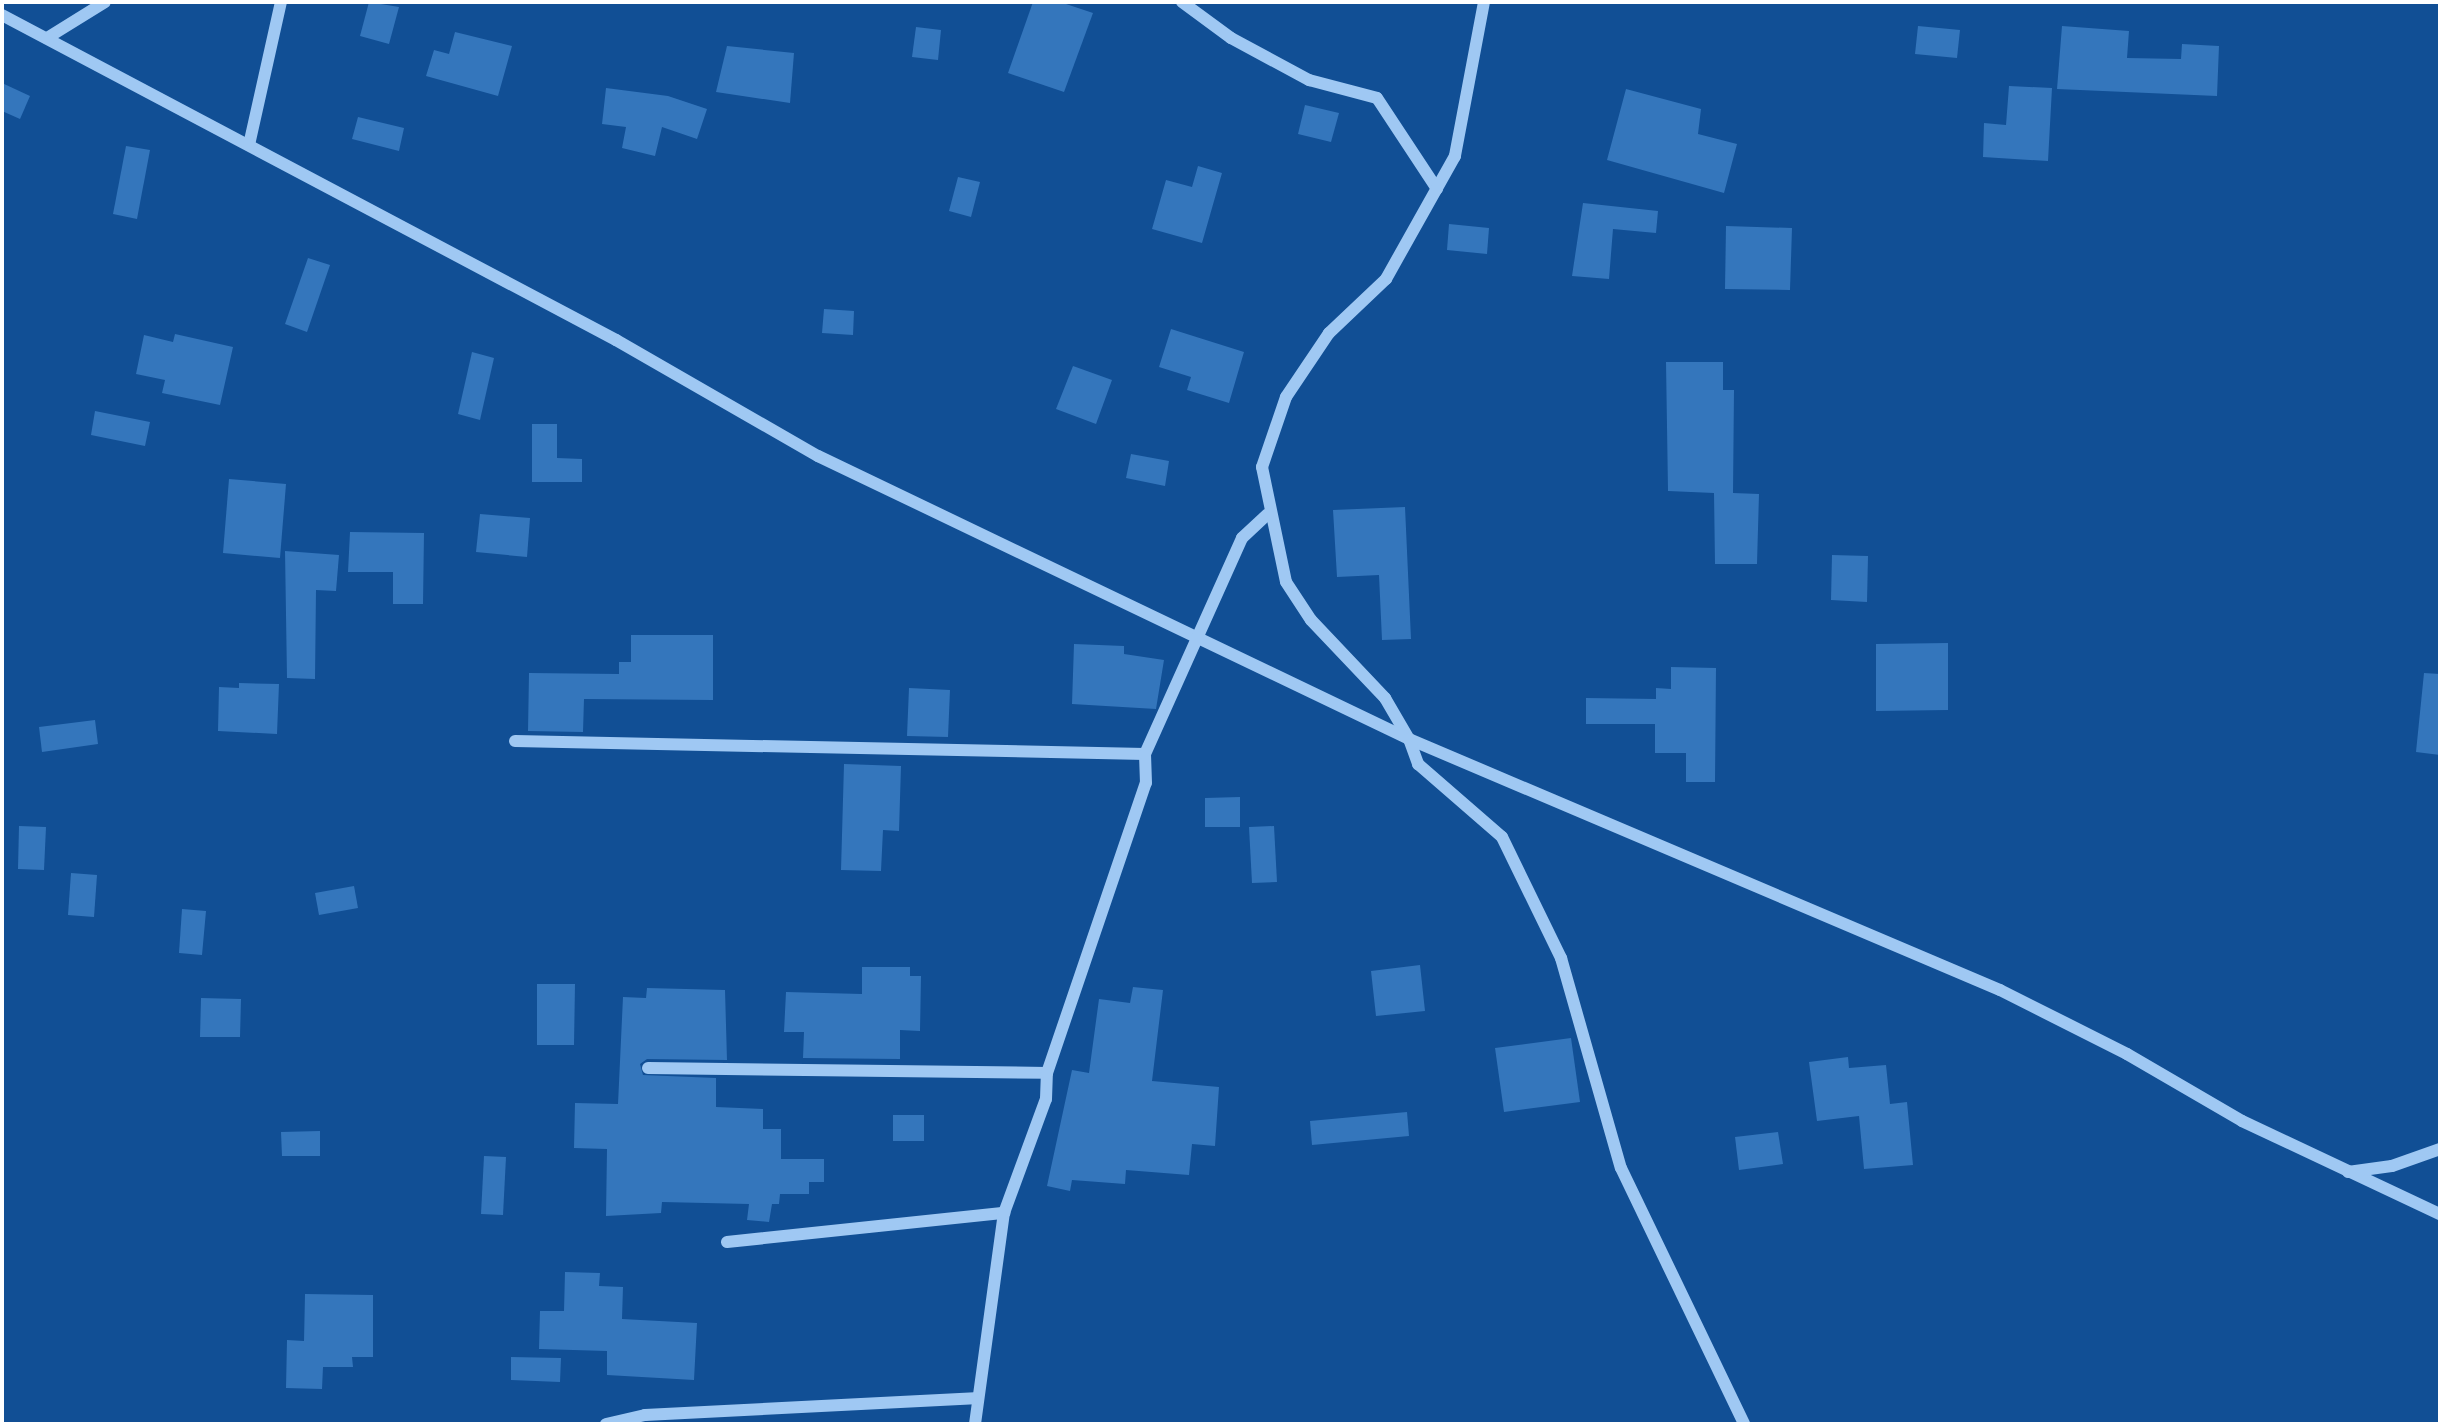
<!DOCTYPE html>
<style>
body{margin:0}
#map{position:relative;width:2442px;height:1426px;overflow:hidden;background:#114f95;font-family:Mulish,sans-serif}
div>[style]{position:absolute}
.building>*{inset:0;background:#3476bc}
.minor>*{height:12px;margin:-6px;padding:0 6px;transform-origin:6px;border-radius:6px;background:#9fc8f3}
span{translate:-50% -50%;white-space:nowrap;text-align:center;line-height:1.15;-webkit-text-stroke:6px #114f95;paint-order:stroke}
.frame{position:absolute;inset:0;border:4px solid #fff;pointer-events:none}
</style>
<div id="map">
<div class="building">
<div style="clip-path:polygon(369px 2px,399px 7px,389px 44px,360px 36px)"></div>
<div style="clip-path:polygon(1033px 2px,1060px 2px,1093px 13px,1064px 92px,1008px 73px)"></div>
<div style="clip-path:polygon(1918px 26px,1960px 30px,1957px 58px,1915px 54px)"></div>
<div style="clip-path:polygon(2062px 26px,2129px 31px,2127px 58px,2181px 59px,2182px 44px,2219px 46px,2217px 96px,2057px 89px)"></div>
<div style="clip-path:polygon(916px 27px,941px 30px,938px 60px,912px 57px)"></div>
<div style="clip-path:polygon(455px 32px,512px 46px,498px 96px,426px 76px,434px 50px,449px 54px)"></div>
<div style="clip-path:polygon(727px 46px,794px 53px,790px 103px,716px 92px)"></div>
<div style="clip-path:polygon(2px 83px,30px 96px,20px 119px,2px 111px)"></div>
<div style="clip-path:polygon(2009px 86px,2052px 88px,2048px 161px,1983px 157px,1984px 123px,2006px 125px)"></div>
<div style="clip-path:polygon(606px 88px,668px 96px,707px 109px,697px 139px,662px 127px,655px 156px,622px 148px,626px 127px,602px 124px)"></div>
<div style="clip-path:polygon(1626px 89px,1701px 109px,1698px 134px,1737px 144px,1724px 193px,1607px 160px)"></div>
<div style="clip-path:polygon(1305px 105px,1339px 113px,1331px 142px,1298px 134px)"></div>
<div style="clip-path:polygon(358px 117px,404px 128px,399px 151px,352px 139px)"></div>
<div style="clip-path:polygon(126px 146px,150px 150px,137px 219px,113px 214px)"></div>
<div style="clip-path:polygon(1198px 166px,1222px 173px,1202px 243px,1152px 229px,1166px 180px,1192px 187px)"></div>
<div style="clip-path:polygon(958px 177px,980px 182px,971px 217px,949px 211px)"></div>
<div style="clip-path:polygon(1583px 203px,1658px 211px,1656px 233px,1613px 229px,1609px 279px,1572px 276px)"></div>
<div style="clip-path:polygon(1449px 224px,1489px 228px,1487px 254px,1447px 250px)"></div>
<div style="clip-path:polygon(1726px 226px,1792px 228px,1790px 290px,1725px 289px)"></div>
<div style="clip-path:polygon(308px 258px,330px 265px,307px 332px,285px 324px)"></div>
<div style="clip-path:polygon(824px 309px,854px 311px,853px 335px,822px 333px)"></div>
<div style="clip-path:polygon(1171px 329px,1244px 352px,1229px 403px,1187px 390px,1191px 377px,1159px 367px)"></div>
<div style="clip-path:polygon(175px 334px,233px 347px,220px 405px,162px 393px,165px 380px,136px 374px,144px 335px,173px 342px)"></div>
<div style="clip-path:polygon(472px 352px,494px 358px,480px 420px,458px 414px)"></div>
<div style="clip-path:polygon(1666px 362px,1723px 362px,1723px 390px,1734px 390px,1733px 493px,1759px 494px,1757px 564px,1715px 564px,1714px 493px,1668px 491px)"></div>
<div style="clip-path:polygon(1073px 366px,1112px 380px,1096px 424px,1056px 409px)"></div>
<div style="clip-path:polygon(95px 411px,150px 422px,145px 446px,91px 435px)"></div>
<div style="clip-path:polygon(532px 424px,557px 424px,557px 458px,582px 459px,582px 482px,532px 482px)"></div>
<div style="clip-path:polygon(1131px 454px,1169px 461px,1165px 486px,1126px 478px)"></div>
<div style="clip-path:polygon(229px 479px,286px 484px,280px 558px,223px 553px)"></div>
<div style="clip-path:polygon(1405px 507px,1411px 639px,1382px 640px,1379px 575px,1337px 577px,1333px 510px)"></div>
<div style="clip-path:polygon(480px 514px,530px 518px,527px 557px,476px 552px)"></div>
<div style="clip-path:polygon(350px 532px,424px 533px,423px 604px,393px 604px,393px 572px,348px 572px)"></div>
<div style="clip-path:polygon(285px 551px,339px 555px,336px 591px,316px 590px,315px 679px,287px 678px)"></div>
<div style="clip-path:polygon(1832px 555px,1868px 556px,1867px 602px,1831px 600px)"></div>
<div style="clip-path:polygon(631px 635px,713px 635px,713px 700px,584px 699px,583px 732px,528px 731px,529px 673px,619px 674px,619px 662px,631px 662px)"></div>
<div style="clip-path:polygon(1948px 643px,1948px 710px,1876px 711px,1876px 644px)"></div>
<div style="clip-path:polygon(1074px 644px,1124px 646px,1124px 654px,1164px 660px,1156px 709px,1072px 704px)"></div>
<div style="clip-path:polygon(1671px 667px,1716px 668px,1715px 782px,1686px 782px,1686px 753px,1655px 753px,1655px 724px,1586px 724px,1586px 698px,1656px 699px,1656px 688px,1671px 689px)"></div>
<div style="clip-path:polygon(2424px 673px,2440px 674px,2440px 755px,2416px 752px)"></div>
<div style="clip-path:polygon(239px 683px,279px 684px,277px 734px,218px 731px,219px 687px,239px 688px)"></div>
<div style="clip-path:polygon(909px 688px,950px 690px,948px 737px,907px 736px)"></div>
<div style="clip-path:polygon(95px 720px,98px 744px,42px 752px,39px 727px)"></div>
<div style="clip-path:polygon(844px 764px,901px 766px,899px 831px,883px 830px,881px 871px,841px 870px)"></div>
<div style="clip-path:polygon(1240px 797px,1240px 827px,1205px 827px,1205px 798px)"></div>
<div style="clip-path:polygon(19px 826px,46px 827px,44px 870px,18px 869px)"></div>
<div style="clip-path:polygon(1274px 826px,1277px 882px,1252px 883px,1249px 827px)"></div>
<div style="clip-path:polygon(71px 873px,97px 875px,94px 917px,68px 915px)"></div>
<div style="clip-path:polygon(354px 886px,358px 908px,319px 915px,315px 893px)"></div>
<div style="clip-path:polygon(182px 909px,206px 911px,202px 955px,179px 953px)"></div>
<div style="clip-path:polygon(1420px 965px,1425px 1011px,1376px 1016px,1371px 971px)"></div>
<div style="clip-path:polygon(862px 967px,910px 967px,910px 976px,921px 976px,920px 1031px,900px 1030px,900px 1059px,803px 1058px,804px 1032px,784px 1032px,786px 992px,862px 994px)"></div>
<div style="clip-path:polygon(537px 984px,575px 984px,574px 1045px,537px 1045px)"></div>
<div style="clip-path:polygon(1133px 987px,1163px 990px,1152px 1081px,1219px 1087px,1215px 1146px,1192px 1144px,1189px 1175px,1126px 1170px,1125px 1184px,1072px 1180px,1070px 1191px,1047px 1186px,1072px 1070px,1089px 1073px,1099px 999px,1130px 1003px)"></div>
<div style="clip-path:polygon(647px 988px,725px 990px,727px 1060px,647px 1059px,640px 1064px,643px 1075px,716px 1078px,716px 1107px,763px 1109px,763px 1129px,781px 1129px,781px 1159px,824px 1159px,824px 1182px,809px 1182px,809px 1194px,780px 1194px,779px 1204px,772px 1204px,769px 1222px,747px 1220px,749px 1204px,662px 1202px,661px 1213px,606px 1216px,607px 1149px,574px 1148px,575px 1103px,618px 1104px,623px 997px,646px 998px)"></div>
<div style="clip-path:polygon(201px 998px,241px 999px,240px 1037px,200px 1037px)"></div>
<div style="clip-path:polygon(1571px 1038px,1580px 1102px,1504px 1112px,1495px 1048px)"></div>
<div style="clip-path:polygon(1848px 1057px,1849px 1068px,1886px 1065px,1890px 1104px,1907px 1102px,1913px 1165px,1864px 1169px,1859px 1116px,1817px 1121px,1809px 1062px)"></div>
<div style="clip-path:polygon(1407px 1112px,1409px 1136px,1312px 1145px,1310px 1121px)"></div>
<div style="clip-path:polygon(893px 1115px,924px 1115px,924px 1141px,893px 1141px)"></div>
<div style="clip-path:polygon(320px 1131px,320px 1156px,282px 1156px,281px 1132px)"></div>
<div style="clip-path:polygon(1778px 1132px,1783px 1164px,1739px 1170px,1735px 1137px)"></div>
<div style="clip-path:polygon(484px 1156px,506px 1157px,503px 1215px,481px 1214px)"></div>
<div style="clip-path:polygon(565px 1272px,600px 1273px,599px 1286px,623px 1287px,622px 1319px,697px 1323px,694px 1380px,607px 1375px,607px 1351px,539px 1349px,540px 1311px,564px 1311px)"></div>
<div style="clip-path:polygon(305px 1294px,373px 1295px,373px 1357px,352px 1357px,353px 1367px,323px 1367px,322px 1389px,286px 1388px,287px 1340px,304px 1341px)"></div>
<div style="clip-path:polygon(511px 1357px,561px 1358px,560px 1382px,511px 1380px)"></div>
</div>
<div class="minor">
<div style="left:1182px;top:2px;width:61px;rotate:36.3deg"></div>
<div style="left:1231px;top:38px;width:89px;rotate:28.3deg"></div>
<div style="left:1309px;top:80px;width:70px;rotate:14.8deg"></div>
<div style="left:1377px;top:98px;width:109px;rotate:56.6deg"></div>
<div style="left:1484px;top:2px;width:157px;rotate:100.7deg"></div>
<div style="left:1455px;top:156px;width:141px;rotate:119.3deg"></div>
<div style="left:1386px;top:279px;width:79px;rotate:136.5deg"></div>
<div style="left:1329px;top:333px;width:77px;rotate:123.9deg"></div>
<div style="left:1286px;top:397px;width:74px;rotate:108.9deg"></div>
<div style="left:1262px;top:467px;width:117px;rotate:78.2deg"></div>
<div style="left:1286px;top:582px;width:45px;rotate:56.7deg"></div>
<div style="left:1311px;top:620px;width:108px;rotate:46.5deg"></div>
<div style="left:1385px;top:698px;width:48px;rotate:59.7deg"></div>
<div style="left:1409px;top:739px;width:642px;rotate:23.01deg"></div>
<div style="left:2000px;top:990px;width:142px;rotate:26.7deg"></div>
<div style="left:2127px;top:1054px;width:133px;rotate:30.2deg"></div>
<div style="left:2242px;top:1121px;width:219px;rotate:25.2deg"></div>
<div style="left:2px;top:15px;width:695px;rotate:27.89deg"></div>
<div style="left:616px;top:340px;width:233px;rotate:29.9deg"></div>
<div style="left:818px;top:456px;width:655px;rotate:25.59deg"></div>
<div style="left:1409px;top:739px;width:27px;rotate:70deg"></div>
<div style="left:1418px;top:764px;width:111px;rotate:41deg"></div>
<div style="left:1502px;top:837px;width:135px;rotate:64deg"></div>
<div style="left:1561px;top:958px;width:218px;rotate:74.1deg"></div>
<div style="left:1621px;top:1168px;width:284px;rotate:64.3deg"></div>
<div style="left:47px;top:38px;width:68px;rotate:-31.8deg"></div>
<div style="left:249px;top:145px;width:147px;rotate:-77.4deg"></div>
<div style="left:515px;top:741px;width:630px;rotate:1.18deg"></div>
<div style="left:648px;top:1068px;width:399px;rotate:0.7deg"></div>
<div style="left:2348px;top:1172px;width:44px;rotate:-7.8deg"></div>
<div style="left:2392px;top:1166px;width:51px;rotate:-19.5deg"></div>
<div style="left:727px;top:1242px;width:279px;rotate:-6deg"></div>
<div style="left:606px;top:1424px;width:40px;rotate:-13deg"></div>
<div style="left:645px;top:1415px;width:330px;rotate:-2.9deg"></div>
<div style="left:975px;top:1424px;width:213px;rotate:-82.2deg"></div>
<div style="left:1004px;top:1213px;width:121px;rotate:-69.8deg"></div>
<div style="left:1046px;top:1099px;width:26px;rotate:-88deg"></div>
<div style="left:1047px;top:1073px;width:306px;rotate:-71.2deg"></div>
<div style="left:1146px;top:783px;width:29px;rotate:-92deg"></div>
<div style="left:1145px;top:754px;width:237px;rotate:-65.8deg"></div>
<div style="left:1242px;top:538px;width:35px;rotate:-43deg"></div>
</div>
<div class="frame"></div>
</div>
